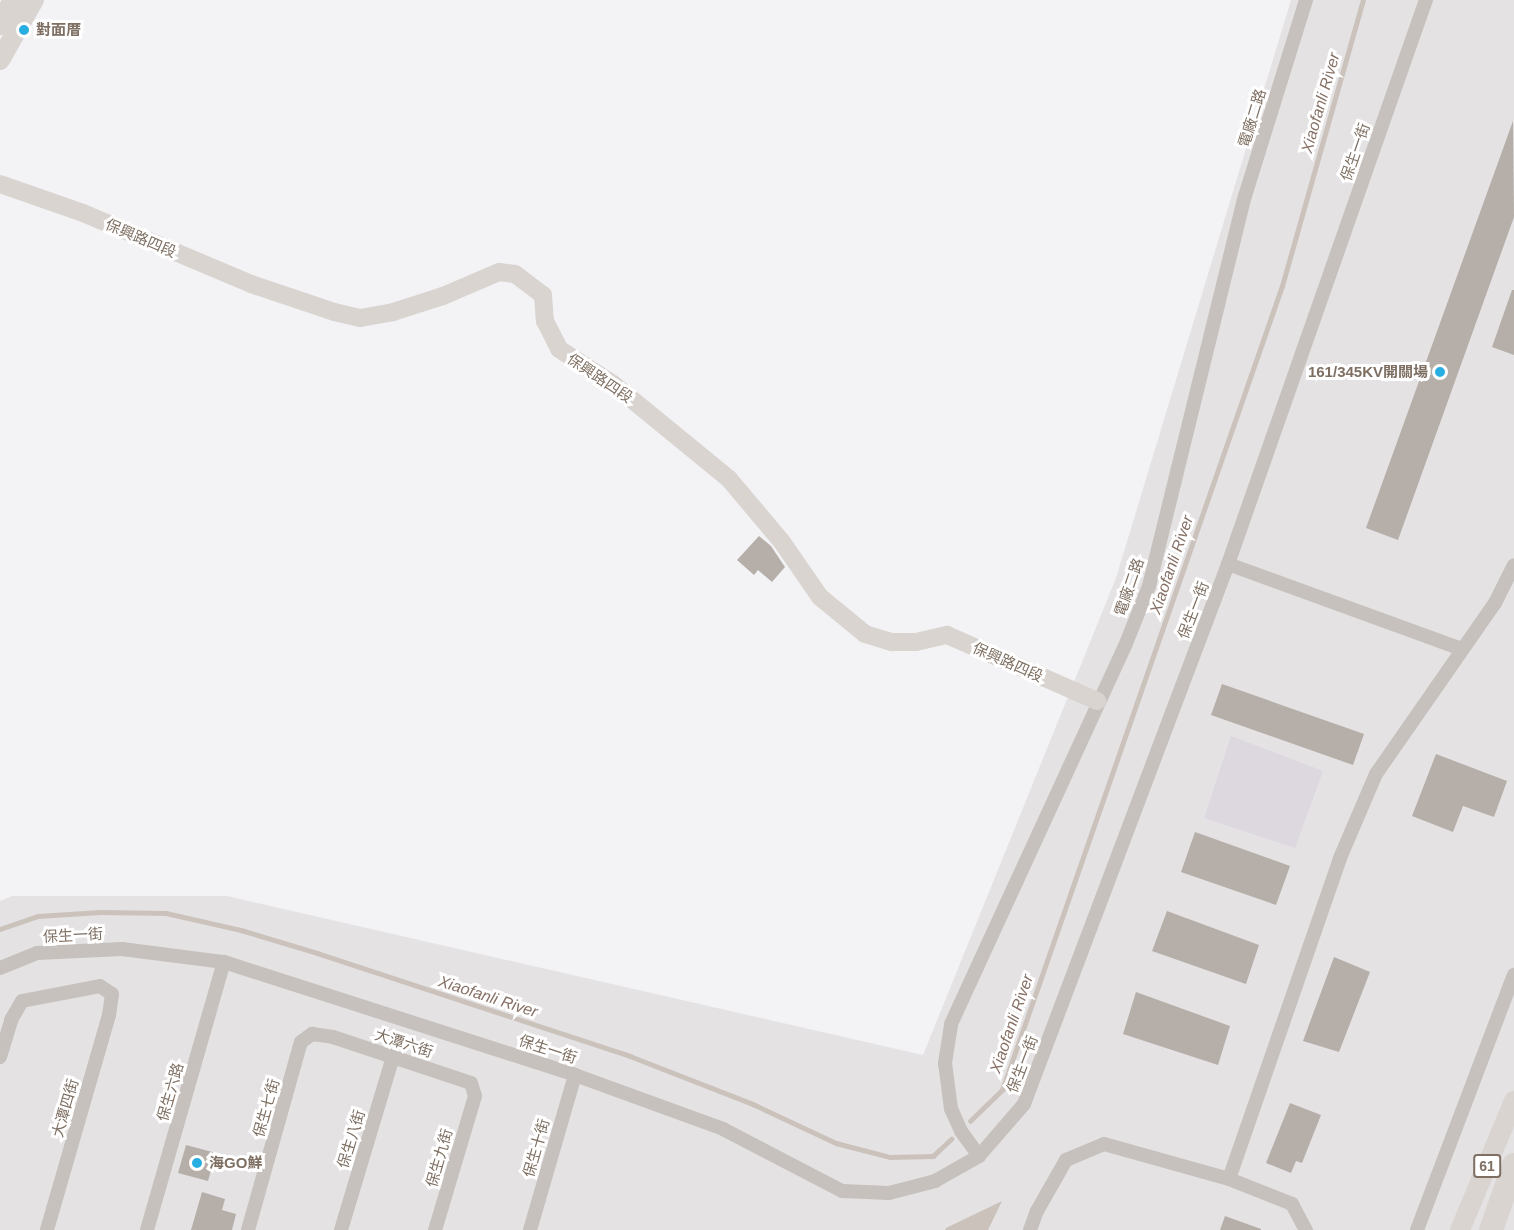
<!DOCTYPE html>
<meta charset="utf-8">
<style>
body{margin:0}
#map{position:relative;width:1514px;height:1230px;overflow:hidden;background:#f3f3f6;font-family:Arial,"Noto Sans TC",sans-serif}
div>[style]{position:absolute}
.built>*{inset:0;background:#e5e2e4}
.green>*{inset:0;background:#ddd7e0}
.water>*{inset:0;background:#cbc2bc}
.stream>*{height:4.5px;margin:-2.25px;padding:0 2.25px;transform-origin:2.25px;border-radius:2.25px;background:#cbc2bc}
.building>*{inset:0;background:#b6afa9}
.street>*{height:14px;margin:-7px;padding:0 7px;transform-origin:7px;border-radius:7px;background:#c6c1bd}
.secondary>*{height:18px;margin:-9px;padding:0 9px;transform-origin:9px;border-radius:9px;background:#d9d4d0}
.primary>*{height:20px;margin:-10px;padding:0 10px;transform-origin:10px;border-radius:10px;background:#d9d4d0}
.highway>*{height:24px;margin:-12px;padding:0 12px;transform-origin:12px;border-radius:12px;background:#d9d4d0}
.dots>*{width:16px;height:16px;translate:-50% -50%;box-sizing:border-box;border:3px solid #fff;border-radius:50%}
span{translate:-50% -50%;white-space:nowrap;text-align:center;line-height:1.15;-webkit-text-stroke:6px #fff;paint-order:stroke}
.shield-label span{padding:2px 4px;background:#fff;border:2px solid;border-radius:4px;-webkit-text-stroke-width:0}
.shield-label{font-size:14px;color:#7e6f62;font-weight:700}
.poi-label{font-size:15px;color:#7e6f62;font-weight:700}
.left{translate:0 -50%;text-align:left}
.right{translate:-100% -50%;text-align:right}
.street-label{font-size:15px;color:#7e6f62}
.water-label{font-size:16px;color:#877166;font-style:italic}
</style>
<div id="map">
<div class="built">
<div style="clip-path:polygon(1291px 0,1514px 0,1514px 1230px,0 1230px,0 901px,12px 896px,227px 896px,923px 1055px,1116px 578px)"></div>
</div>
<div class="green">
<div style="clip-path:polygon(1231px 736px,1323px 771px,1295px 848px,1204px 818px)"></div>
</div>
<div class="water">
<div style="clip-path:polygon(1002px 1201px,988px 1230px,945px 1230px,946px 1228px)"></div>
</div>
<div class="stream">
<div style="left:0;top:929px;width:40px;rotate:-18.9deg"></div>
<div style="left:38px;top:916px;width:62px;rotate:-3.7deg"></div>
<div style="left:100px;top:912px;width:66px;rotate:0.9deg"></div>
<div style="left:166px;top:913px;width:77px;rotate:12.8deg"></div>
<div style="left:241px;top:930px;width:79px;rotate:16.8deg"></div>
<div style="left:317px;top:953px;width:330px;rotate:18.2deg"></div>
<div style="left:630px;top:1056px;width:132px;rotate:21.3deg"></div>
<div style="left:753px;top:1104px;width:92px;rotate:25.2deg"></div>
<div style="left:836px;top:1143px;width:56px;rotate:14.5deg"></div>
<div style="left:890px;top:1157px;width:43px;rotate:-1.3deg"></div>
<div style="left:933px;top:1156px;width:25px;rotate:-43deg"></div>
<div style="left:970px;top:1121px;width:45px;rotate:-44.1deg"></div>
<div style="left:1002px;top:1090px;width:851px;rotate:-70.8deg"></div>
<div style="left:1282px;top:286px;width:297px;rotate:-74.2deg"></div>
</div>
<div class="building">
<div style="clip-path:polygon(1513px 121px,1514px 217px,1398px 540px,1366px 528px)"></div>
<div style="clip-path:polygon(1512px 290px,1514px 290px,1514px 355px,1492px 347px)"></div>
<div style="clip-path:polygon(759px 536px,771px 546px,785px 567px,772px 582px,758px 570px,754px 575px,737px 560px)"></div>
<div style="clip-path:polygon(1222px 684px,1364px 734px,1353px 765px,1211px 715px)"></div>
<div style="clip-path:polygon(1436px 754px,1507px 781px,1494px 817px,1463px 806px,1453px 832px,1412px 816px)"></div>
<div style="clip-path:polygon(1195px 832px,1290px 866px,1276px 905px,1181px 872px)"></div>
<div style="clip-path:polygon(1167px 911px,1259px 945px,1246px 984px,1152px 951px)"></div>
<div style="clip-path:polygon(1334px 957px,1370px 972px,1339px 1052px,1303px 1041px)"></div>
<div style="clip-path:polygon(1136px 992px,1230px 1026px,1218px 1065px,1123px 1034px)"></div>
<div style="clip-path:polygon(1290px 1103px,1321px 1115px,1302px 1163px,1296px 1161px,1291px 1173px,1266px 1163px)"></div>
<div style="clip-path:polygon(186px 1145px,216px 1153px,208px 1181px,178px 1173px)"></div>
<div style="clip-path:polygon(202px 1192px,225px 1199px,222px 1210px,236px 1214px,232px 1230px,191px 1230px)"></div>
<div style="clip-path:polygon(1225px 1216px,1261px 1229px,1261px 1230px,1220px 1230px)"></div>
</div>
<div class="street">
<div style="left:1228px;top:564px;width:249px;rotate:20deg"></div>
<div style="left:0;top:968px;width:40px;rotate:-22deg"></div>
<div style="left:37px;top:953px;width:85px;rotate:-2.7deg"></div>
<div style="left:122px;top:949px;width:103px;rotate:7.3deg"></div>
<div style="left:224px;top:962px;width:369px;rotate:17.8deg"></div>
<div style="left:575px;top:1075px;width:158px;rotate:20deg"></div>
<div style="left:723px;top:1129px;width:134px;rotate:27.5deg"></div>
<div style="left:842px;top:1191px;width:47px;rotate:2.4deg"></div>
<div style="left:889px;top:1193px;width:48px;rotate:-14.6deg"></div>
<div style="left:935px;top:1181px;width:51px;rotate:-29.6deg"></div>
<div style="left:979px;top:1156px;width:69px;rotate:-49.1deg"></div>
<div style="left:1024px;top:1104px;width:577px;rotate:-69.3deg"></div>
<div style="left:1228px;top:564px;width:598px;rotate:-70.66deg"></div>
<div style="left:0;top:1057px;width:39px;rotate:-73deg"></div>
<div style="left:11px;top:1020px;width:22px;rotate:-60deg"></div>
<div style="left:22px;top:1001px;width:79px;rotate:-10.9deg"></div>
<div style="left:100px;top:986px;width:14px;rotate:34deg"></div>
<div style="left:112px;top:994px;width:21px;rotate:98deg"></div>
<div style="left:109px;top:1015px;width:224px;rotate:106.1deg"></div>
<div style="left:979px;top:1156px;width:31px;rotate:-126deg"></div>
<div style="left:961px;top:1131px;width:24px;rotate:-114deg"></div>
<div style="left:951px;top:1109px;width:46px;rotate:-97.4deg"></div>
<div style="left:945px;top:1063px;width:39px;rotate:-81deg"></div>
<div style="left:951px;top:1024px;width:416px;rotate:-65.3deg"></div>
<div style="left:1125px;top:646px;width:65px;rotate:-68.2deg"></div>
<div style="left:1149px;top:586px;width:402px;rotate:-76.2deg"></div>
<div style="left:1245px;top:196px;width:205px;rotate:-72.7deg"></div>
<div style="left:1229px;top:1179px;width:340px;rotate:-70.9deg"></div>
<div style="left:1340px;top:858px;width:91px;rotate:-66.8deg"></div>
<div style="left:1376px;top:774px;width:208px;rotate:-55.2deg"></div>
<div style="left:1495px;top:603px;width:42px;rotate:-63.4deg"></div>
<div style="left:147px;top:1230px;width:279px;rotate:-74deg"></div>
<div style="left:248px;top:1230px;width:195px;rotate:-74.3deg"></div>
<div style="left:301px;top:1042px;width:14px;rotate:-36deg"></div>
<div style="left:312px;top:1034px;width:21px;rotate:8deg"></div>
<div style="left:333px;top:1037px;width:145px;rotate:18.4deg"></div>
<div style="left:471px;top:1083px;width:14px;rotate:73deg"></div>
<div style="left:475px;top:1096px;width:140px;rotate:106.6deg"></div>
<div style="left:341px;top:1230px;width:181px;rotate:-73.3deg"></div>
<div style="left:530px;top:1230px;width:161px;rotate:-73.8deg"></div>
<div style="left:1030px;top:1230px;width:20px;rotate:-70deg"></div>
<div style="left:1037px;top:1211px;width:59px;rotate:-60.4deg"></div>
<div style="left:1066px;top:1160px;width:41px;rotate:-22.8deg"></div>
<div style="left:1104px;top:1144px;width:130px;rotate:15.6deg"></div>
<div style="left:1229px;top:1179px;width:68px;rotate:21.6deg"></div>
<div style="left:1292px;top:1204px;width:30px;rotate:62deg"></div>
<div style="left:1417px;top:1230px;width:273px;rotate:-69.2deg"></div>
</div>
<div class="secondary">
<div style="left:0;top:184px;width:88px;rotate:19.3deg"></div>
<div style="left:83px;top:213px;width:182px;rotate:22.9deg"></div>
<div style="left:251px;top:284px;width:88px;rotate:18.6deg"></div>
<div style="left:334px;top:312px;width:27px;rotate:13deg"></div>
<div style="left:360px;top:318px;width:34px;rotate:-10deg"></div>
<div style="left:393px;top:312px;width:52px;rotate:-17.7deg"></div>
<div style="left:443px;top:296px;width:61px;rotate:-23.2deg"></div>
<div style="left:499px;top:272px;width:16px;rotate:7deg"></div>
<div style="left:515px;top:274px;width:35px;rotate:37deg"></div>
<div style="left:543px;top:295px;width:26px;rotate:86deg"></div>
<div style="left:545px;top:321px;width:31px;rotate:63deg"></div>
<div style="left:559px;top:349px;width:64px;rotate:32.9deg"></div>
<div style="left:613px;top:384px;width:150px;rotate:39.3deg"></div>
<div style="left:729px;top:479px;width:82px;rotate:49.9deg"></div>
<div style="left:782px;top:542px;width:67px;rotate:55.4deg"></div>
<div style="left:820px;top:597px;width:58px;rotate:39.4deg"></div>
<div style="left:865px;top:634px;width:28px;rotate:17deg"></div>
<div style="left:892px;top:642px;width:24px"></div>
<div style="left:916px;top:642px;width:32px;rotate:-13deg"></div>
<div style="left:947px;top:635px;width:164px;rotate:23.7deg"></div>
</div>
<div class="primary">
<div style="left:0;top:25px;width:28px;rotate:-63deg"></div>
<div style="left:0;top:60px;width:69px;rotate:-60.5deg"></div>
<div style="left:1460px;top:1230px;width:140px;rotate:-67.3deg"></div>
</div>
<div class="highway">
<div style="left:1491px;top:1230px;width:69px;rotate:-70.5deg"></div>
</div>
<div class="dots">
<div style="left:24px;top:30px;background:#28aee1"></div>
<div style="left:1440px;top:372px;background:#28aee1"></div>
<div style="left:197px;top:1163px;background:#28aee1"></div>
</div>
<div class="shield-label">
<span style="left:1487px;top:1166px">61</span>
</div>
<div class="poi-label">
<span class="left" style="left:36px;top:30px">對面厝</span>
<span class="right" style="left:1428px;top:372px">161/345KV開關場</span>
<span class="left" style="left:209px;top:1163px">海GO鮮</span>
</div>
<div class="street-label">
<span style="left:1252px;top:118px;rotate:-73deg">電廠二路</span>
<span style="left:1355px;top:152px;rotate:-71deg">保生一街</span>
<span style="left:141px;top:238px;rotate:23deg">保興路四段</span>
<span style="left:600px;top:378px;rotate:34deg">保興路四段</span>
<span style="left:1129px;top:587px;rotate:-71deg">電廠二路</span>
<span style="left:1193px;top:610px;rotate:-69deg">保生一街</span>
<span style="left:1008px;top:662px;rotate:24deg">保興路四段</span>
<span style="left:73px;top:935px;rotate:-3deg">保生一街</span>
<span style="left:404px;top:1043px;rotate:18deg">大潭六街</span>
<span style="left:548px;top:1049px;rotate:18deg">保生一街</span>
<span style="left:1022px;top:1064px;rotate:-69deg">保生一街</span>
<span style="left:170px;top:1092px;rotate:-74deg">保生六路</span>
<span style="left:65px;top:1108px;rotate:-74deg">大潭四街</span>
<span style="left:266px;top:1108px;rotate:-74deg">保生七街</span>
<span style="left:351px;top:1139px;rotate:-73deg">保生八街</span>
<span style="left:536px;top:1148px;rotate:-74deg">保生十街</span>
<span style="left:439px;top:1158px;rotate:-74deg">保生九街</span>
</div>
<div class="water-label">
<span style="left:1321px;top:103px;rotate:-74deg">Xiaofanli River</span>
<span style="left:1172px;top:565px;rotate:-71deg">Xiaofanli River</span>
<span style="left:488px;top:997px;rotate:18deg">Xiaofanli River</span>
<span style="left:1012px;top:1024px;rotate:-71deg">Xiaofanli River</span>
</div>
</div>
